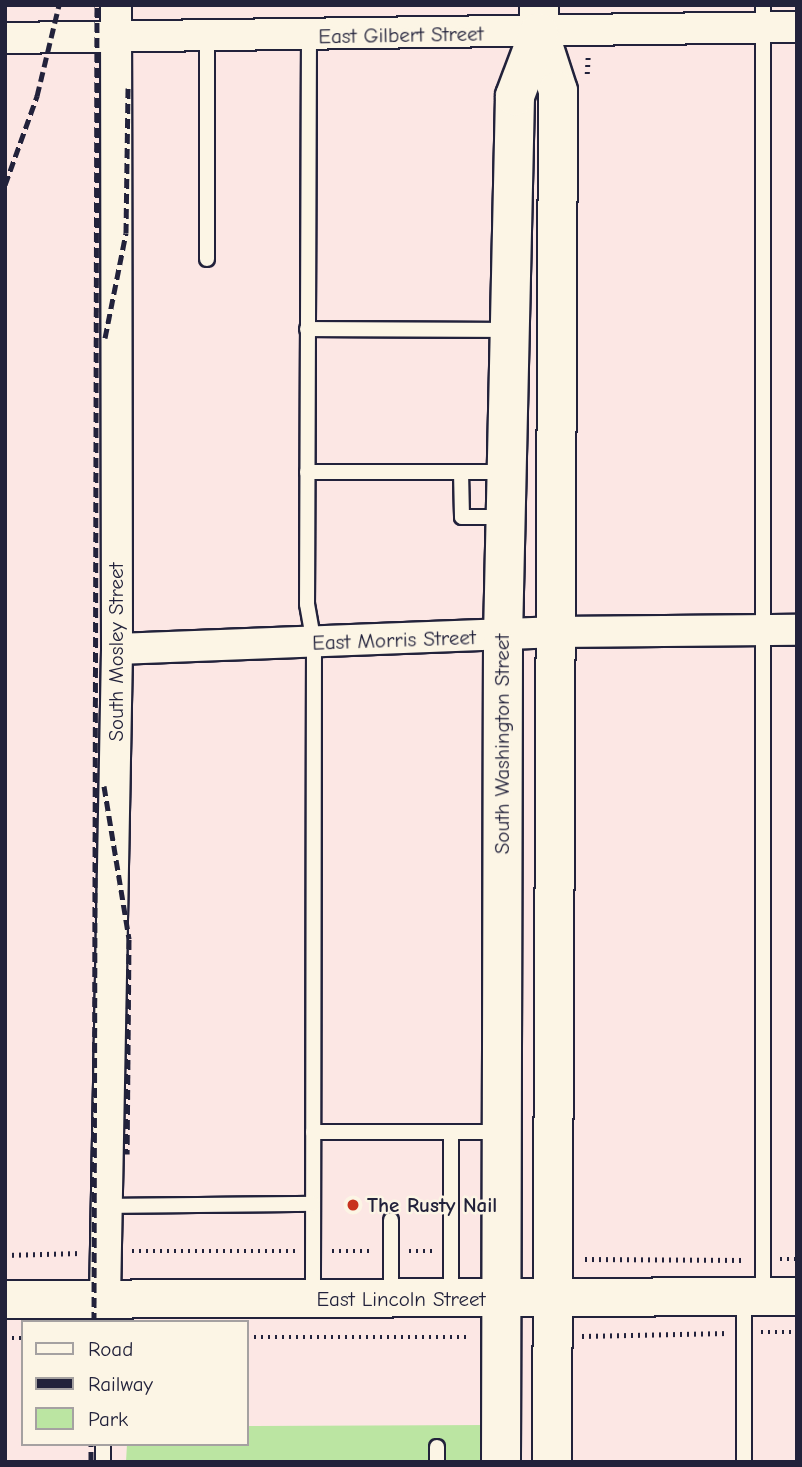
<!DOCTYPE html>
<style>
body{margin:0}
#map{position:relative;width:802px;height:1467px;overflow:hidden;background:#fce7e4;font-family:"Comic Neue",sans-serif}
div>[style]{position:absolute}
.green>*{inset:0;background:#bbe5a2}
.path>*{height:4.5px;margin-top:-2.25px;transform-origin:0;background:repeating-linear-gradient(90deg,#22223b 0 2px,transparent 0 7px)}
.roads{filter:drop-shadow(2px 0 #22223b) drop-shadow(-2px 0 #22223b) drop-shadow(0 2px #22223b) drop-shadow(0 -2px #22223b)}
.service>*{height:14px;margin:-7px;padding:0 7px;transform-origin:7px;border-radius:7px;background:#fcf5e5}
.minor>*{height:30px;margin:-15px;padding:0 15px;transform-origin:15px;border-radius:15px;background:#fcf5e5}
.tertiary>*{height:37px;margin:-18.5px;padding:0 18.5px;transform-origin:18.5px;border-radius:18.5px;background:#fcf5e5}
.primary>*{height:38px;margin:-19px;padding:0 19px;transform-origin:19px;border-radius:19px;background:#fcf5e5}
.rail>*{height:5px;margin-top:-2.5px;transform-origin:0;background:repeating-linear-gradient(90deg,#22223b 0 10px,transparent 0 15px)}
.dots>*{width:19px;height:19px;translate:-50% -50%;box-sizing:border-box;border:4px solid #fcf5e5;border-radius:50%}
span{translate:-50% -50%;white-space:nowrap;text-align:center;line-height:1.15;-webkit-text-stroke:5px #fcf5e5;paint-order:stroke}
.street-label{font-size:21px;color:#22223b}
.poi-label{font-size:21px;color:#22223b;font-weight:700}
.left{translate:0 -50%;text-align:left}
.frame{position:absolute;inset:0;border:7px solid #22223b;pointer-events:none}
.legend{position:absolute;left:21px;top:1320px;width:228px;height:126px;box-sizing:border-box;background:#fcf5e5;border:2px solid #a5a1a1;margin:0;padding:9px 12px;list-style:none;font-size:21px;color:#22223b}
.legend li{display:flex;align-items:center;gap:14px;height:35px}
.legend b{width:35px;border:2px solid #a5a1a1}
</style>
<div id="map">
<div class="green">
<div style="clip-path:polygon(487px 1425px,486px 1462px,126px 1462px,127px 1444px,247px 1444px,247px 1426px)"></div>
</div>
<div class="path">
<div style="left:587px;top:74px;width:19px;rotate:-87deg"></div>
<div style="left:132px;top:1251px;width:163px"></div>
<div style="left:332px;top:1251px;width:40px"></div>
<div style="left:409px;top:1251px;width:26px"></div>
<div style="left:5px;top:1255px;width:76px;rotate:-1.5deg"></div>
<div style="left:585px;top:1259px;width:161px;rotate:0.4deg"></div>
<div style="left:780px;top:1259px;width:17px"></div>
<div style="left:761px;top:1332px;width:36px"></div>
<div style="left:582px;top:1336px;width:146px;rotate:-1.2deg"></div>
<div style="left:247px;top:1337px;width:224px"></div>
<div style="left:5px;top:1338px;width:18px"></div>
</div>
<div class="roads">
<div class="service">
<div style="left:309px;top:36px;width:568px;rotate:90.2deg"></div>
<div style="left:307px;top:604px;width:40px;rotate:80deg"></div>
<div style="left:314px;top:643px;width:655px;rotate:90.09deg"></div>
<div style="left:207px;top:38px;width:221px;rotate:90deg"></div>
<div style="left:307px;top:329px;width:201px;rotate:0.3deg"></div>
<div style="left:307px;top:472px;width:198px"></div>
<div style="left:461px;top:472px;width:45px;rotate:88.7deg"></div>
<div style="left:462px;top:517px;width:41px"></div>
<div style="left:313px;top:1132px;width:138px"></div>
<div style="left:451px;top:1132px;width:165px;rotate:90deg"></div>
<div style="left:451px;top:1132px;width:50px"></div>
<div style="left:107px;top:1206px;width:206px;rotate:-0.6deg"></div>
<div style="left:391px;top:1220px;width:77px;rotate:90deg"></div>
<div style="left:763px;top:1295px;width:1290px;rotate:-90deg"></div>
<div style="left:744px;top:1296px;width:166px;rotate:90deg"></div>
<div style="left:437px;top:1447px;width:15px;rotate:90deg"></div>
<div style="left:103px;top:1462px;width:18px;rotate:-90deg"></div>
</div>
<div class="minor">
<div style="left:5px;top:38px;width:792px;rotate:-0.8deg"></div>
<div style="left:117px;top:649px;width:436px;rotate:-2.2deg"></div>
<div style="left:553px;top:632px;width:244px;rotate:-0.5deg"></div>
<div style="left:105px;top:1299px;width:650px;rotate:-88.94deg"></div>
<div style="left:117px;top:649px;width:644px;rotate:-90.09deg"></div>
</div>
<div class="tertiary">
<div style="left:5px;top:1299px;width:792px;rotate:-0.22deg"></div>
</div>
<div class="primary">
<div style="left:539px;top:5px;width:27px;rotate:90deg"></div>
<div style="left:539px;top:32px;width:62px;rotate:72.1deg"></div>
<div style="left:558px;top:91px;width:1371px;rotate:90.25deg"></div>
<div style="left:501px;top:1462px;width:825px;rotate:-89.86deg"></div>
<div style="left:503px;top:637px;width:541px;rotate:-88.73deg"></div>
<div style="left:515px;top:96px;width:68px;rotate:-69.4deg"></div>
</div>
</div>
<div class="rail">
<div style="left:5px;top:185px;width:95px;rotate:-70.2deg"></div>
<div style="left:37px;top:96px;width:94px;rotate:-76.4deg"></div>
<div style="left:105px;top:338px;width:107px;rotate:-78.7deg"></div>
<div style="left:126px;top:233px;width:145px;rotate:-89.2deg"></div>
<div style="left:104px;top:786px;width:155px;rotate:80.7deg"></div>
<div style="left:129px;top:939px;width:215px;rotate:90.5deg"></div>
<div style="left:94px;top:1322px;width:1317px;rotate:-89.87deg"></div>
<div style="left:91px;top:1462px;width:18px;rotate:-90deg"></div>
</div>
<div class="dots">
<div style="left:353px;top:1205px;background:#c8321e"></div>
</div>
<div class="street-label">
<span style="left:401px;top:35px;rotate:-1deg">East Gilbert Street</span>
<span style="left:394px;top:640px;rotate:-2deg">East Morris Street</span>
<span style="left:116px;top:652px;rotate:-90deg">South Mosley Street</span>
<span style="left:502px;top:744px;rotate:-90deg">South Washington Street</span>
<span style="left:401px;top:1299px">East Lincoln Street</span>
</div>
<div class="poi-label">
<span class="left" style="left:367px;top:1205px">The Rusty Nail</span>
</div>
<div class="frame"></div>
<ul class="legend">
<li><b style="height:9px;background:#fcf5e5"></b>Road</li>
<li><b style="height:9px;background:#22223b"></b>Railway</li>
<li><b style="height:19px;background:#bbe5a2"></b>Park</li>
</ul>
</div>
